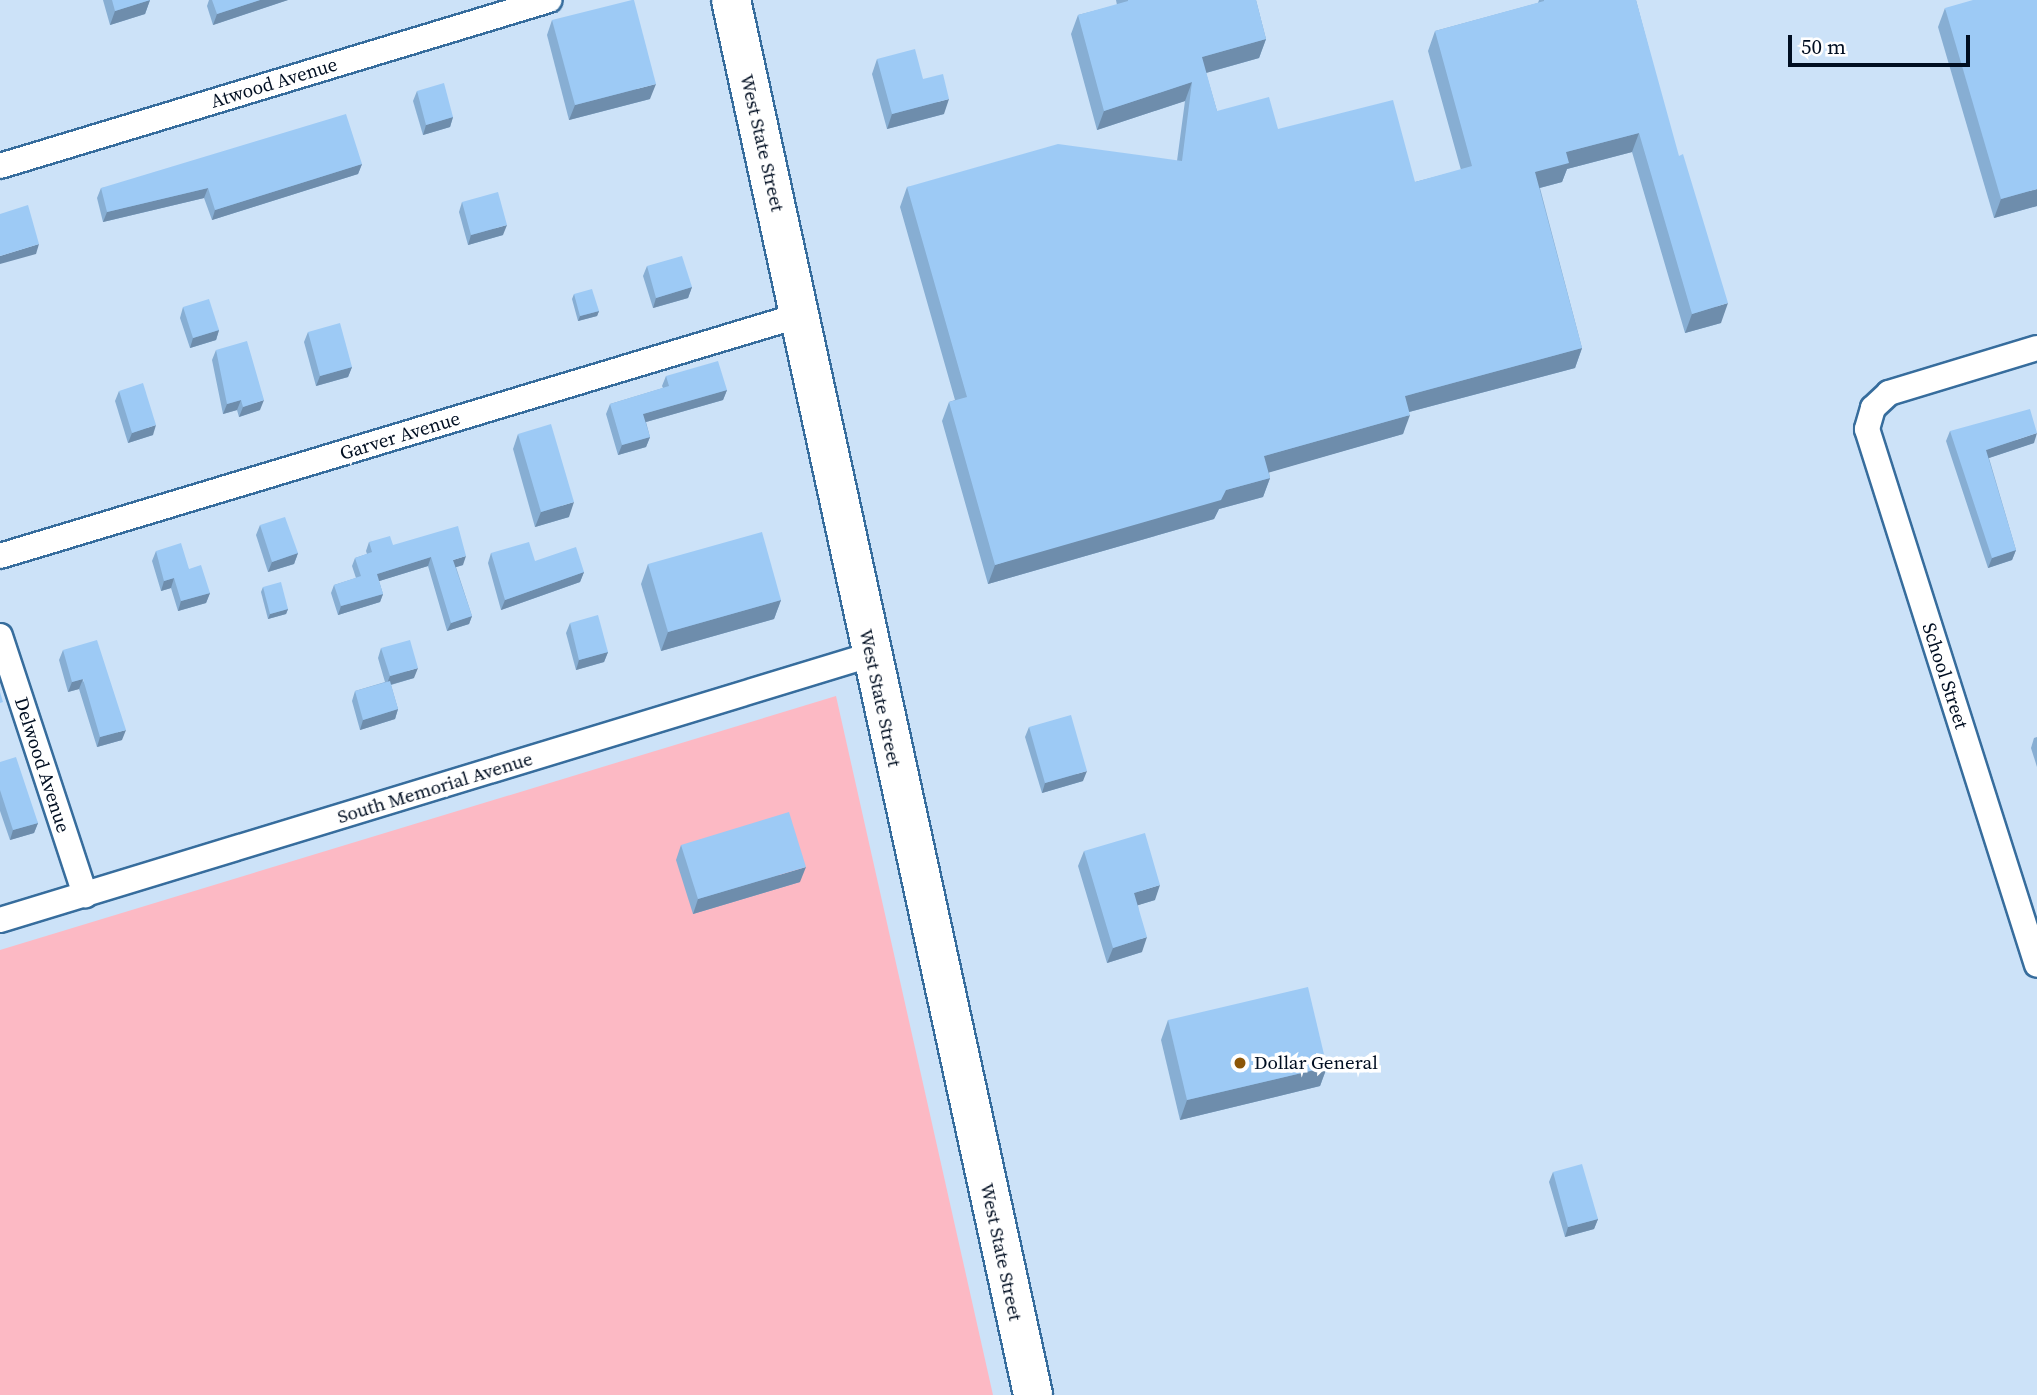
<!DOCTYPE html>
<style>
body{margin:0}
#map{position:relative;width:2037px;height:1395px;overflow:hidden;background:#cce2f8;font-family:"Source Serif 4",serif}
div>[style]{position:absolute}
.green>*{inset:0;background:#fcb9c4}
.roads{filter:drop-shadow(2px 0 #376d9d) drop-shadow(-2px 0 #376d9d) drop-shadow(0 2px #376d9d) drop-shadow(0 -2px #376d9d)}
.minor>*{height:24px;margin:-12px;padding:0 12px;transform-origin:12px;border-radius:12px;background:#fff}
.primary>*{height:38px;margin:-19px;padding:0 19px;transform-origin:19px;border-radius:19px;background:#fff}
.wall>*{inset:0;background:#87aed3}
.shaded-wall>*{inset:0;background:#6e8dac}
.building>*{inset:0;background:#9dcaf5}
.dots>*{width:19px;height:19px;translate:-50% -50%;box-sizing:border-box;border:4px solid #fff;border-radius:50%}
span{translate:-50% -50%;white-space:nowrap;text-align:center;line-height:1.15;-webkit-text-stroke:7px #fff;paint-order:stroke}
.street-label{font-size:19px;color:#000e21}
.poi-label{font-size:19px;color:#000e21}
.left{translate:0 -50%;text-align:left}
.scale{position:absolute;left:1788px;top:35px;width:182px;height:32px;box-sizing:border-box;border:4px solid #000e21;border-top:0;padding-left:9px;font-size:21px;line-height:24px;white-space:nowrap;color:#000e21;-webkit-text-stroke:5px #fff;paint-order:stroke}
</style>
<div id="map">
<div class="green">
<div style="clip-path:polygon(836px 696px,993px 1395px,0 1395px,0 950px)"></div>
</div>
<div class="roads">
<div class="minor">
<div style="left:0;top:166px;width:574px;rotate:-16.82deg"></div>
<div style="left:2037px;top:348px;width:155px;rotate:163.1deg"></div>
<div style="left:1889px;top:393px;width:22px;rotate:137deg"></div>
<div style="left:1873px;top:408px;width:22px;rotate:106deg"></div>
<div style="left:1867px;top:429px;width:562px;rotate:72.4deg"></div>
<div style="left:0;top:556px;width:836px;rotate:-16.75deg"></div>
<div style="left:0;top:636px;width:273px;rotate:71.8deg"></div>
<div style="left:0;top:920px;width:909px;rotate:-16.94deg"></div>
</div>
<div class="primary">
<div style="left:731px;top:0;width:1427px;rotate:77.78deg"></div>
</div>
</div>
<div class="wall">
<div style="clip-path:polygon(103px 0,150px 0,145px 14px,110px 25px)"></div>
<div style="clip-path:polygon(209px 0,288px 0,213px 25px,207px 6px)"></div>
<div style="clip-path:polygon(1116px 0,1256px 0,1266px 39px,1259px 58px,1206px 73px,1217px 111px,1278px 129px,1415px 182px,1461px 170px,1428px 51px,1435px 31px,1538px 3px,1539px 0,1636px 0,1721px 323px,1685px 333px,1632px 152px,1567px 169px,1562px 182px,1540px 188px,1582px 348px,1575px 368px,1409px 412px,1403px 434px,1269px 472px,1270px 478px,1263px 497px,1219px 509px,1214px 519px,988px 584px,942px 421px,949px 402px,955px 400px,900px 207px,907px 187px,1177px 161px,1185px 101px,1097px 130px,1071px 34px,1078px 15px,1117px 5px)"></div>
<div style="clip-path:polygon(1945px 8px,2037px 206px,1994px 218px,1938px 27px)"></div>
<div style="clip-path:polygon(552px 20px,650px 99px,569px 120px,547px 35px)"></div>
<div style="clip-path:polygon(877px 59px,923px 79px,944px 114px,887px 129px,872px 74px)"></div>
<div style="clip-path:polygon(417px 91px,453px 117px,450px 127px,423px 135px,413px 101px)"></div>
<div style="clip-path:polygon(362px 164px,358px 174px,212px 220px,204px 198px,103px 222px,97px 198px,101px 188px)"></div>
<div style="clip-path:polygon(462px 202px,503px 235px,468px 245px,459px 212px)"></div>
<div style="clip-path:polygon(647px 266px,692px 287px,688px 298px,653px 308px,643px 276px)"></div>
<div style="clip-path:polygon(574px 294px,599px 311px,597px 316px,578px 321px,572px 299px)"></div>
<div style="clip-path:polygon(183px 307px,219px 330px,216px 340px,190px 348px,180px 318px)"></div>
<div style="clip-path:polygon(308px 332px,352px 367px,348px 377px,316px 386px,304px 342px)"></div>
<div style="clip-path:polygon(216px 350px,260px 410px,239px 417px,237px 410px,223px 414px,212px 360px)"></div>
<div style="clip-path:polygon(666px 376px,727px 390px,723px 400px,646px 422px,650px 437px,646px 447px,618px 455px,606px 414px,610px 404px,663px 388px,662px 386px)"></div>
<div style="clip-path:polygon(119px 391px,153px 435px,128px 443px,115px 401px)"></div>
<div style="clip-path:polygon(1950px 431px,2034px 443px,1989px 458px,2016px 550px,2012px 560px,1988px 568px,1946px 441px)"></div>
<div style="clip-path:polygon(518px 434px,569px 517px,535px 527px,513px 449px)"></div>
<div style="clip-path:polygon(260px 525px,298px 553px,294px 564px,268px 572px,256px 535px)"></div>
<div style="clip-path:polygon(369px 542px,393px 545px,463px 565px,456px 567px,472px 616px,469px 624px,447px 631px,428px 566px,379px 581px,383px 594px,380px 602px,338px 615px,331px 593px,334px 585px,356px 578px,352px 566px,355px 558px,367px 554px,366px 551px)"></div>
<div style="clip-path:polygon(156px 551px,189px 569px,210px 593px,206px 603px,178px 611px,171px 588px,161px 591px,152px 561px)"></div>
<div style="clip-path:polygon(491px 553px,535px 561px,584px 572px,580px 582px,501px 610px,488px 563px)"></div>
<div style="clip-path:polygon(648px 564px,781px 600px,774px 619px,661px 651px,641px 584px)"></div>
<div style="clip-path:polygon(263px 587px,288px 609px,286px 614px,268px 619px,261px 592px)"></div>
<div style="clip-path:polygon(570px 623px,608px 652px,604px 662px,576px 670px,566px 633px)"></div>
<div style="clip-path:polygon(381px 648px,414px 678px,391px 685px,398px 709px,395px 719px,360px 730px,352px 701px,355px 691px,385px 682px,378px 658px)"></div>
<div style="clip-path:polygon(63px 650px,122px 740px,97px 747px,79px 689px,68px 692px,59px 660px)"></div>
<div style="clip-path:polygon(1029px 727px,1083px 781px,1042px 793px,1025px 737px)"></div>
<div style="clip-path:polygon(2037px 737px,2037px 767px,2031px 748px,2034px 738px)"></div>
<div style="clip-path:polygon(0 762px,38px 823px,34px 833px,10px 840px,0 811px)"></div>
<div style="clip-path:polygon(681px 845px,800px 882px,693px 914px,676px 860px)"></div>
<div style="clip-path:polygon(1084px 851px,1155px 900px,1138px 905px,1142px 952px,1107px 963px,1078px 866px)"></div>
<div style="clip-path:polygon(1168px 1020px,1327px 1067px,1320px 1086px,1180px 1120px,1161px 1040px)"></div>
<div style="clip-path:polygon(1553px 1172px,1598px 1219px,1594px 1229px,1565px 1237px,1549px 1182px)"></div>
</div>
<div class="shaded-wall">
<div style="clip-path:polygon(150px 0,145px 14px,110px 25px,115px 11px)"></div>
<div style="clip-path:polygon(260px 0,288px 0,213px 25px,217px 14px)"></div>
<div style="clip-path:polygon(1266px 39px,1259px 58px,1195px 76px,1202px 57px)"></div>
<div style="clip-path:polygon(1192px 82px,1185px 101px,1097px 130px,1104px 111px)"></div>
<div style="clip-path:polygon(656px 84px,650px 99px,569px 120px,575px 105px)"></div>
<div style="clip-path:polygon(949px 99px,944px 114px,887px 129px,892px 114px)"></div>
<div style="clip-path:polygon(453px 117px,450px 127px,423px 135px,426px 125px)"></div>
<div style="clip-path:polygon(1639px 133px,1632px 152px,1567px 169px,1562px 182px,1528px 191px,1535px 172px,1566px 152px)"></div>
<div style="clip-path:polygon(362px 164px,358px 174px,212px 220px,215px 210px)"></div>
<div style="clip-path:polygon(208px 188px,204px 198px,103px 222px,107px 212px)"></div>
<div style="clip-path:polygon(2037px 189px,2037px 206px,1994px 218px,2001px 199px)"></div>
<div style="clip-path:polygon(507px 225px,503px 235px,468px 245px,471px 235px)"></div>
<div style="clip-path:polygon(39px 244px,36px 254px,0 264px,0 256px)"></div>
<div style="clip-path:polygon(692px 287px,688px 298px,653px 308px,656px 298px)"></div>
<div style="clip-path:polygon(1728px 303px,1721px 323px,1685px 333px,1692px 314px)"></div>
<div style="clip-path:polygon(599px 311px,597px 316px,578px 321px,580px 316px)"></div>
<div style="clip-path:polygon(219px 330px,216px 340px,190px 348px,193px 338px)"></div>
<div style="clip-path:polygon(1582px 348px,1575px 368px,1398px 415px,1405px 396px)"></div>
<div style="clip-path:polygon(352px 367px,348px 377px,316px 386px,320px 376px)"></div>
<div style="clip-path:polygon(727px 390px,723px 400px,639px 424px,643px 414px)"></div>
<div style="clip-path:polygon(241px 400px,237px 410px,223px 414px,227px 404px)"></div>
<div style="clip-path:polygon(264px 400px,260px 410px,239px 417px,243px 407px)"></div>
<div style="clip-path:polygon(1410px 415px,1403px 434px,1257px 476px,1264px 456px)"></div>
<div style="clip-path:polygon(156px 425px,153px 435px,128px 443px,132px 433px)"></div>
<div style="clip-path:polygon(2037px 433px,2034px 443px,1983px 460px,1986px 450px)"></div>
<div style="clip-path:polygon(650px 437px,646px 447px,618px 455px,622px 445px)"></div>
<div style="clip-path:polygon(1270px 478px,1263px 497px,1219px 509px,1214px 519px,988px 584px,995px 565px,1226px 490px)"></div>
<div style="clip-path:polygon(574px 502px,569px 517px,535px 527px,541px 512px)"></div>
<div style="clip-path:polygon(2016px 550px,2012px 560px,1988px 568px,1992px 558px)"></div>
<div style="clip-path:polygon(298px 553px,294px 564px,268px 572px,272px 562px)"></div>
<div style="clip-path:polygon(466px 556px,463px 565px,450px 569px,453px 560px)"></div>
<div style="clip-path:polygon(431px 557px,428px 566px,373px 583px,377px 574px)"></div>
<div style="clip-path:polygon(584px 572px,580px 582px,501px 610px,505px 600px)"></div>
<div style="clip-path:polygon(174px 578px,171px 588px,161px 591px,164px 581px)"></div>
<div style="clip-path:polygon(210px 593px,206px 603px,178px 611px,181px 601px)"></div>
<div style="clip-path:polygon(383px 594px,380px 602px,338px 615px,341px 606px)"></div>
<div style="clip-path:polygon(781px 600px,774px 619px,661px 651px,668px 632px)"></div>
<div style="clip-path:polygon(288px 609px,286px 614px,268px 619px,270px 614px)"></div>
<div style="clip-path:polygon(472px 616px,469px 624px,447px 631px,451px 623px)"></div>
<div style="clip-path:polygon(608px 652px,604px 662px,576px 670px,579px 660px)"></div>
<div style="clip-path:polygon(418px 668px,414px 678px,386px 686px,390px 676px)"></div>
<div style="clip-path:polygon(83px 679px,79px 689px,68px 692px,72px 682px)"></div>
<div style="clip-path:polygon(398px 709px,395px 719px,360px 730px,363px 720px)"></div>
<div style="clip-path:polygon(126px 730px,122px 740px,97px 747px,100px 737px)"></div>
<div style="clip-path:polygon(1087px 771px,1083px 781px,1042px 793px,1045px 783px)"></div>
<div style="clip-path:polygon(38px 823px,34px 833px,10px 840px,13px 830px)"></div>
<div style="clip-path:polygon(806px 867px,800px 882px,693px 914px,698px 899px)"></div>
<div style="clip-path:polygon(1160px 885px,1155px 900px,1129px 908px,1134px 893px)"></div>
<div style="clip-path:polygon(1147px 937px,1142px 952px,1107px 963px,1113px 948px)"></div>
<div style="clip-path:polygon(1327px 1067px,1320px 1086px,1180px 1120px,1187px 1100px)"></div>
<div style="clip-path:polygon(1598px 1219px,1594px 1229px,1565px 1237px,1568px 1227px)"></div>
</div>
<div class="building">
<div style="clip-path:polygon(112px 0,150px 0,115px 11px)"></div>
<div style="clip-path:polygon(212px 0,260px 0,217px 14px)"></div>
<div style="clip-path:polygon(632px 0,634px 0,656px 84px,575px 105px,552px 20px)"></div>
<div style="clip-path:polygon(1128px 0,1256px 0,1266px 39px,1202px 57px,1217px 111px,1269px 97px,1278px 129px,1393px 100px,1415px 182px,1472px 166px,1435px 31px,1544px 1px,1544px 0,1636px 0,1679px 156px,1683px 154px,1728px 303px,1692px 314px,1639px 133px,1566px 152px,1569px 163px,1535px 172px,1582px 348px,1405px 396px,1410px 415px,1264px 456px,1270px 478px,1226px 490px,1221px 500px,995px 565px,949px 402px,967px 397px,907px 187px,1058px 144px,1182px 161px,1192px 82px,1104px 111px,1078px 15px,1128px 1px)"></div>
<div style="clip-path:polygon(1973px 0,2037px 0,2037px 189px,2001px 199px,1945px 8px)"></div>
<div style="clip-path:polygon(915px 49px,923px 79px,943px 74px,949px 99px,892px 114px,877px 59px)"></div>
<div style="clip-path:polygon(444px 83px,453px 117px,426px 125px,417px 91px)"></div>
<div style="clip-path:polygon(346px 114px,362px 164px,215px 210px,208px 188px,107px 212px,101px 188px)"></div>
<div style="clip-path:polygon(498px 192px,507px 225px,471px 235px,462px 202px)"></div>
<div style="clip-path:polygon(28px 205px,39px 244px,0 256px,0 214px)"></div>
<div style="clip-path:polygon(682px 256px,692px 287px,656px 298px,647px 266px)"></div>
<div style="clip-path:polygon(592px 289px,599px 311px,580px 316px,574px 294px)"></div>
<div style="clip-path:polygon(209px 299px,219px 330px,193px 338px,183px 307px)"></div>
<div style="clip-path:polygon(340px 323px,352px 367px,320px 376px,308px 332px)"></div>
<div style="clip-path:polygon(247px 341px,264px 400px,243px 407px,241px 400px,227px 404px,216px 350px)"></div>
<div style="clip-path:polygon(718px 361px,727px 390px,643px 414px,650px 437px,622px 445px,610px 404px,669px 386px,666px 376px)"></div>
<div style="clip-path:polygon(143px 383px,156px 425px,132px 433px,119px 391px)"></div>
<div style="clip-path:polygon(2030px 409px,2037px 433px,1986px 450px,2016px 550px,1992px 558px,1950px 431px)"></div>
<div style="clip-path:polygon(551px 424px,574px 502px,541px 512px,518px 434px)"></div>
<div style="clip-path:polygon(285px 517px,298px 553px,272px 562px,260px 525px)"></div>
<div style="clip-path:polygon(458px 526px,466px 556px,453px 560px,472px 616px,451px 623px,431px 557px,377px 574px,383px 594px,341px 606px,334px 585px,361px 576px,355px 558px,372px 552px,369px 542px,390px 536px,393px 545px)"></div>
<div style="clip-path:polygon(762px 532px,781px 600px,668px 632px,648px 564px)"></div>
<div style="clip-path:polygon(529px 542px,535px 561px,576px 547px,584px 572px,505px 600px,491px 553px)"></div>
<div style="clip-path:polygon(181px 543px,189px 569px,201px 565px,210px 593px,181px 601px,174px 578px,164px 581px,156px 551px)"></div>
<div style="clip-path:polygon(281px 582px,288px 609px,270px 614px,263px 587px)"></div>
<div style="clip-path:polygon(598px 615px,608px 652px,579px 660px,570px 623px)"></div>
<div style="clip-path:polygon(97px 640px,126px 730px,100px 737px,83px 679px,72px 682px,63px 650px)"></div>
<div style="clip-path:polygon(410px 640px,418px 668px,390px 676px,381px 648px)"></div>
<div style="clip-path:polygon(390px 681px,398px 709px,363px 720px,355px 691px)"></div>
<div style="clip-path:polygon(0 692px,3px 702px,0 703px)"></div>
<div style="clip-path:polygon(1071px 715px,1087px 771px,1045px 783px,1029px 727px)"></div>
<div style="clip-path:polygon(16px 757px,38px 823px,13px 830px,0 790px,0 762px)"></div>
<div style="clip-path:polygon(789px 812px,806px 867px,698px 899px,681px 845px)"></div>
<div style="clip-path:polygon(1145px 833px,1160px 885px,1134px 893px,1147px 937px,1113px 948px,1084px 851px)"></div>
<div style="clip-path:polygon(1308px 987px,1327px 1067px,1187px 1100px,1168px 1020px)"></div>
<div style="clip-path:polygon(1582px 1164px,1598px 1219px,1568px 1227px,1553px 1172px)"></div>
</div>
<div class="dots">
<div style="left:1240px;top:1063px;background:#8c5607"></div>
</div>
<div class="street-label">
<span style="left:274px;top:83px;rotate:-17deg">Atwood Avenue</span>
<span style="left:762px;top:143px;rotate:77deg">West State Street</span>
<span style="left:400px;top:436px;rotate:-17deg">Garver Avenue</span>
<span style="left:1945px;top:676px;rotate:72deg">School Street</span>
<span style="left:880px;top:698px;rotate:78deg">West State Street</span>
<span style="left:42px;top:765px;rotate:72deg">Delwood Avenue</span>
<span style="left:435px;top:788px;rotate:-17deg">South Memorial Avenue</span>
<span style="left:1001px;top:1252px;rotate:78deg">West State Street</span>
</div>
<div class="poi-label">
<span class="left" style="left:1254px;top:1063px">Dollar General</span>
</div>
<div class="scale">50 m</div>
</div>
